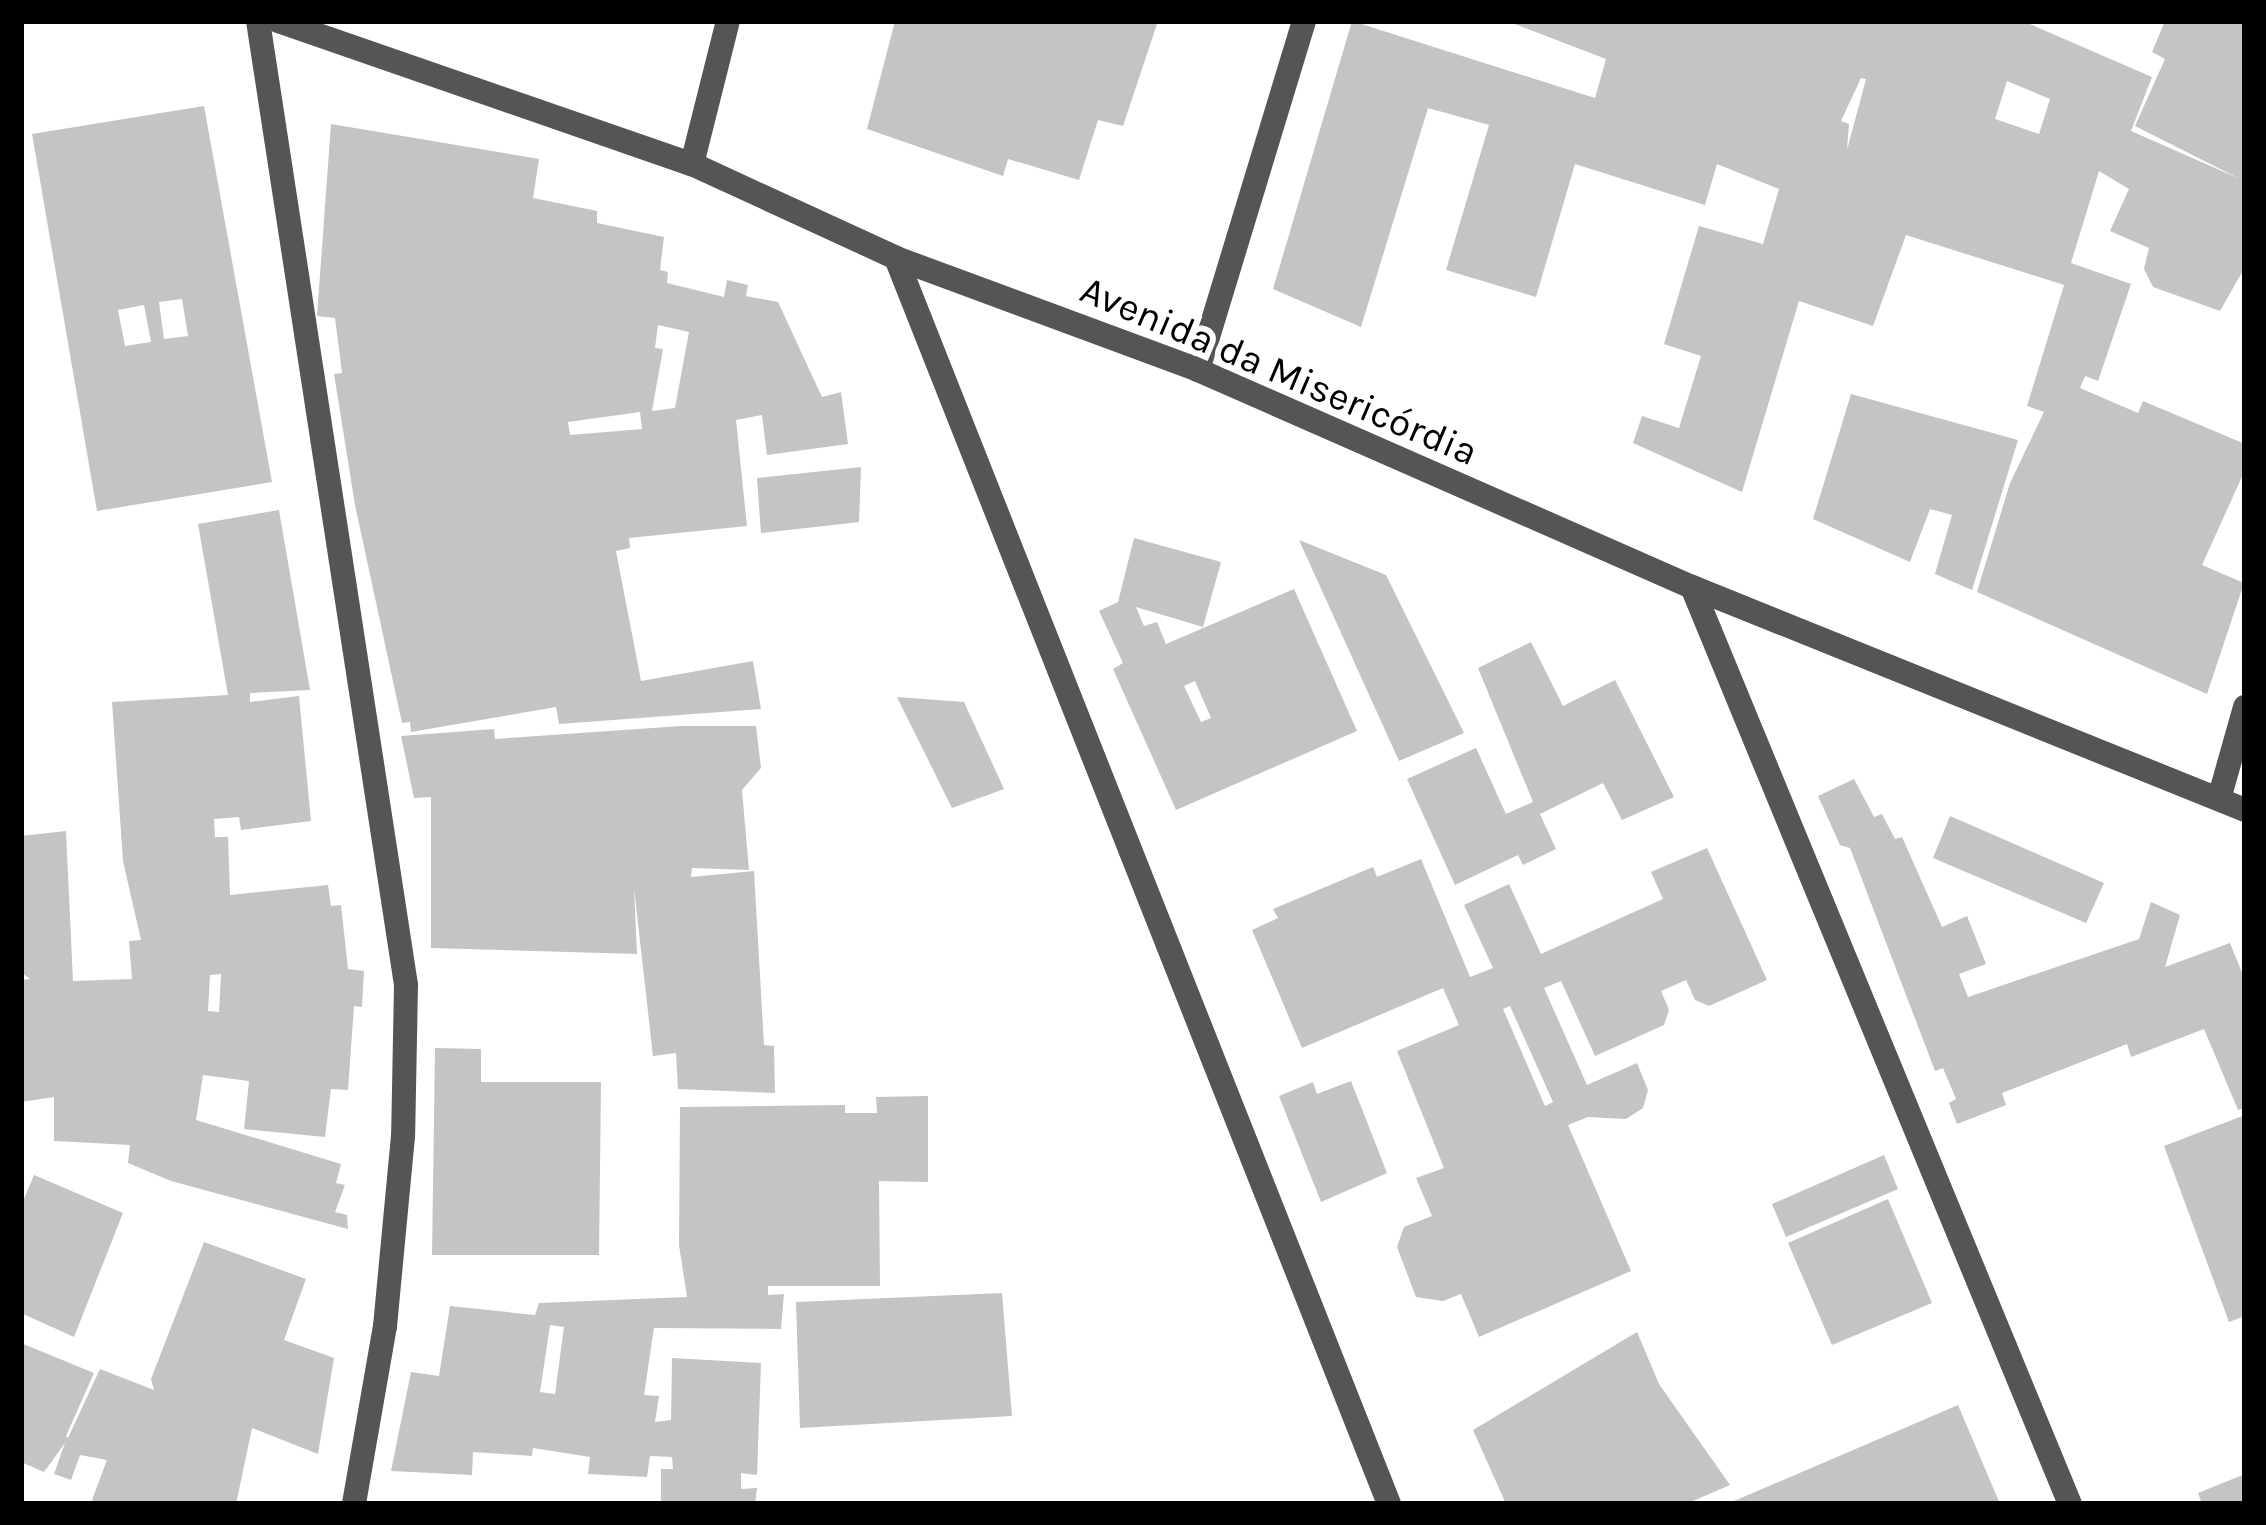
<!DOCTYPE html>
<meta charset="utf-8">
<style>
body{margin:0}
#map{position:relative;width:2266px;height:1525px;overflow:hidden;background:#fff;font-family:Karla,sans-serif}
div>[style]{position:absolute}
.building>*{inset:0;background:#c4c4c4}
.minor>*{height:24px;margin:-12px;padding:0 12px;transform-origin:12px;border-radius:12px;background:#555}
.tertiary>*{height:24px;margin:-12px;padding:0 12px;transform-origin:12px;border-radius:12px;background:#555}
span{translate:-50% -50%;white-space:nowrap;text-align:center;line-height:1.15;-webkit-text-stroke:12px #fff;paint-order:stroke}
.street-label{font-size:39px;color:#000}
.frame{position:absolute;inset:0;border:24px solid #000;pointer-events:none}
</style>
<div id="map">
<div class="building">
<div style="clip-path:polygon(895px 21px,1158px 21px,1123px 126px,1098px 120px,1079px 180px,1008px 159px,1003px 176px,867px 129px)"></div>
<div style="clip-path:polygon(evenodd,1352px 21px,1595px 98px,1606px 59px,1507px 21px,2023px 21px,2152px 77px,2131px 131px,2240px 179px,2135px 126px,2165px 59px,2152px 52px,2165px 21px,2245px 21px,2245px 267px,2220px 311px,2153px 287px,2144px 269px,2149px 248px,2110px 231px,2129px 189px,2099px 171px,2071px 263px,2131px 284px,2098px 381px,2085px 376px,2080px 388px,2138px 413px,2143px 401px,2245px 444px,2245px 470px,2202px 565px,2244px 583px,2207px 694px,1977px 592px,2010px 483px,2044px 412px,2027px 406px,2064px 285px,1906px 235px,1873px 326px,1799px 301px,1742px 492px,1633px 443px,1642px 416px,1679px 428px,1701px 356px,1664px 344px,1699px 226px,1763px 244px,1779px 189px,1717px 164px,1705px 205px,1575px 164px,1536px 297px,1446px 270px,1489px 125px,1428px 108px,1361px 327px,1273px 289px,1352px 21px,1861px 78px,1866px 79px,1847px 150px,1849px 124px,1841px 121px,1861px 78px,1352px 21px,2007px 81px,2050px 99px,2039px 134px,1995px 119px,2007px 81px)"></div>
<div style="clip-path:polygon(evenodd,204px 106px,272px 482px,97px 511px,32px 134px,204px 106px,182px 299px,188px 336px,164px 339px,159px 302px,182px 299px,204px 106px,144px 305px,151px 342px,125px 346px,118px 310px,144px 305px)"></div>
<div style="clip-path:polygon(evenodd,331px 124px,539px 159px,533px 198px,597px 211px,597px 223px,664px 237px,660px 270px,668px 272px,667px 283px,724px 297px,727px 280px,748px 285px,746px 296px,778px 302px,822px 397px,841px 392px,848px 444px,767px 455px,762px 415px,736px 420px,747px 526px,629px 538px,630px 548px,616px 551px,641px 681px,753px 661px,761px 709px,559px 724px,556px 707px,411px 732px,410px 722px,402px 723px,355px 505px,334px 374px,342px 373px,335px 318px,317px 316px,331px 124px,658px 325px,689px 332px,675px 408px,652px 411px,663px 349px,655px 348px,658px 325px,331px 124px,640px 412px,642px 429px,570px 435px,568px 422px,640px 412px)"></div>
<div style="clip-path:polygon(1851px 394px,2018px 440px,1972px 590px,1935px 574px,1952px 515px,1930px 509px,1910px 562px,1813px 519px)"></div>
<div style="clip-path:polygon(861px 467px,859px 522px,761px 533px,757px 478px)"></div>
<div style="clip-path:polygon(evenodd,279px 510px,310px 690px,250px 693px,250px 702px,299px 696px,311px 821px,241px 830px,239px 817px,214px 819px,215px 837px,228px 837px,230px 895px,328px 885px,331px 906px,341px 905px,348px 969px,364px 971px,362px 1007px,354px 1006px,348px 1090px,331px 1089px,325px 1137px,244px 1129px,249px 1081px,203px 1075px,196px 1120px,341px 1164px,336px 1183px,345px 1185px,335px 1212px,347px 1215px,348px 1229px,171px 1181px,128px 1163px,130px 1145px,54px 1141px,54px 1097px,21px 1102px,21px 980px,30px 979px,21px 972px,21px 836px,66px 831px,73px 981px,132px 979px,129px 941px,141px 940px,123px 861px,112px 702px,228px 695px,198px 524px,279px 510px,221px 974px,219px 1012px,208px 1011px,210px 975px,221px 974px)"></div>
<div style="clip-path:polygon(evenodd,1134px 538px,1221px 562px,1203px 627px,1136px 607px,1144px 626px,1157px 622px,1166px 644px,1294px 589px,1357px 731px,1176px 810px,1113px 669px,1123px 663px,1099px 611px,1118px 602px,1134px 538px,1195px 681px,1211px 718px,1201px 722px,1184px 686px,1195px 681px)"></div>
<div style="clip-path:polygon(1299px 540px,1386px 575px,1464px 733px,1399px 761px)"></div>
<div style="clip-path:polygon(1531px 642px,1563px 706px,1615px 680px,1674px 797px,1622px 820px,1603px 783px,1540px 814px,1556px 849px,1523px 865px,1518px 855px,1455px 885px,1407px 779px,1476px 748px,1506px 814px,1533px 802px,1478px 668px)"></div>
<div style="clip-path:polygon(897px 697px,964px 702px,1004px 789px,952px 808px)"></div>
<div style="clip-path:polygon(681px 726px,756px 726px,761px 768px,742px 790px,749px 870px,692px 868px,691px 877px,754px 871px,764px 1045px,774px 1046px,775px 1093px,678px 1089px,676px 1053px,653px 1056px,634px 888px,637px 954px,431px 948px,431px 797px,414px 798px,401px 736px,494px 729px,495px 739px)"></div>
<div style="clip-path:polygon(1854px 779px,1874px 817px,1882px 814px,1895px 839px,1902px 837px,1942px 927px,1967px 916px,1986px 964px,1959px 974px,1968px 997px,2139px 939px,2151px 902px,2180px 915px,2165px 967px,2230px 943px,2245px 980px,2245px 1108px,2238px 1110px,2204px 1029px,2131px 1057px,2127px 1044px,2002px 1093px,2006px 1105px,1957px 1124px,1949px 1103px,1956px 1099px,1943px 1068px,1935px 1071px,1850px 848px,1840px 845px,1818px 796px)"></div>
<div style="clip-path:polygon(1950px 816px,2104px 883px,2086px 923px,1933px 858px)"></div>
<div style="clip-path:polygon(evenodd,1707px 848px,1767px 980px,1709px 1006px,1695px 1000px,1686px 980px,1661px 991px,1669px 1010px,1664px 1025px,1595px 1056px,1561px 981px,1544px 988px,1587px 1085px,1637px 1063px,1648px 1090px,1643px 1108px,1626px 1119px,1588px 1117px,1568px 1125px,1631px 1271px,1479px 1337px,1461px 1294px,1443px 1301px,1416px 1297px,1397px 1247px,1404px 1227px,1432px 1216px,1416px 1178px,1444px 1168px,1397px 1051px,1459px 1025px,1443px 988px,1302px 1048px,1252px 930px,1278px 918px,1273px 909px,1373px 867px,1377px 877px,1421px 859px,1470px 977px,1493px 968px,1464px 905px,1509px 884px,1541px 954px,1663px 899px,1651px 872px,1707px 848px,1510px 1006px,1553px 1102px,1545px 1106px,1503px 1009px,1510px 1006px)"></div>
<div style="clip-path:polygon(435px 1048px,481px 1049px,481px 1082px,601px 1082px,599px 1255px,432px 1255px)"></div>
<div style="clip-path:polygon(1351px 1081px,1387px 1173px,1321px 1202px,1279px 1096px,1313px 1082px,1317px 1094px)"></div>
<div style="clip-path:polygon(evenodd,928px 1096px,928px 1182px,879px 1181px,880px 1286px,768px 1286px,768px 1295px,784px 1294px,781px 1329px,654px 1328px,644px 1395px,659px 1396px,655px 1422px,671px 1420px,672px 1358px,761px 1363px,757px 1475px,741px 1473px,741px 1489px,757px 1488px,755px 1504px,661px 1504px,661px 1469px,673px 1469px,672px 1457px,650px 1456px,647px 1477px,588px 1474px,590px 1457px,533px 1448px,532px 1456px,473px 1452px,472px 1475px,391px 1471px,411px 1372px,439px 1376px,450px 1306px,535px 1315px,539px 1303px,687px 1297px,679px 1245px,680px 1107px,845px 1105px,845px 1113px,877px 1113px,876px 1097px,928px 1096px,550px 1325px,564px 1327px,555px 1394px,540px 1392px,550px 1325px)"></div>
<div style="clip-path:polygon(2245px 1115px,2245px 1316px,2229px 1322px,2164px 1146px)"></div>
<div style="clip-path:polygon(1884px 1155px,1898px 1189px,1786px 1237px,1772px 1204px)"></div>
<div style="clip-path:polygon(34px 1175px,123px 1213px,74px 1337px,21px 1313px,21px 1206px)"></div>
<div style="clip-path:polygon(1888px 1199px,1932px 1303px,1832px 1345px,1788px 1243px)"></div>
<div style="clip-path:polygon(204px 1242px,306px 1279px,284px 1340px,334px 1358px,318px 1454px,252px 1428px,236px 1504px,102px 1504px,92px 1500px,107px 1460px,80px 1455px,71px 1480px,54px 1474px,65px 1443px,44px 1472px,21px 1462px,21px 1343px,94px 1373px,66px 1436px,68px 1438px,100px 1369px,154px 1390px,151px 1379px)"></div>
<div style="clip-path:polygon(1002px 1293px,1012px 1416px,800px 1428px,796px 1302px)"></div>
<div style="clip-path:polygon(1637px 1332px,1659px 1384px,1730px 1485px,1686px 1504px,1506px 1504px,1473px 1430px)"></div>
<div style="clip-path:polygon(1958px 1405px,2000px 1504px,1727px 1504px)"></div>
<div style="clip-path:polygon(2245px 1474px,2245px 1504px,2202px 1504px,2198px 1493px)"></div>
</div>
<div class="minor">
<div style="left:258px;top:21px;width:975px;rotate:81.27deg"></div>
<div style="left:406px;top:985px;width:151px;rotate:91.1deg"></div>
<div style="left:403px;top:1136px;width:191px;rotate:95.4deg"></div>
<div style="left:385px;top:1326px;width:181px;rotate:99.9deg"></div>
<div style="left:692px;top:164px;width:147px;rotate:-75.9deg"></div>
<div style="left:896px;top:258px;width:1340px;rotate:68.41deg"></div>
<div style="left:1198px;top:370px;width:365px;rotate:-73.1deg"></div>
<div style="left:1692px;top:587px;width:992px;rotate:67.6deg"></div>
<div style="left:2219px;top:799px;width:96px;rotate:-74.2deg"></div>
</div>
<div class="tertiary">
<div style="left:278px;top:21px;width:438px;rotate:19.1deg"></div>
<div style="left:692px;top:164px;width:225px;rotate:24.7deg"></div>
<div style="left:896px;top:258px;width:322px;rotate:20.3deg"></div>
<div style="left:1198px;top:370px;width:540px;rotate:23.71deg"></div>
<div style="left:1692px;top:587px;width:596px;rotate:21.96deg"></div>
</div>
<div class="street-label">
<span style="left:1279px;top:371px;rotate:23deg">Avenida da Misericórdia</span>
</div>
<div class="frame"></div>
</div>
